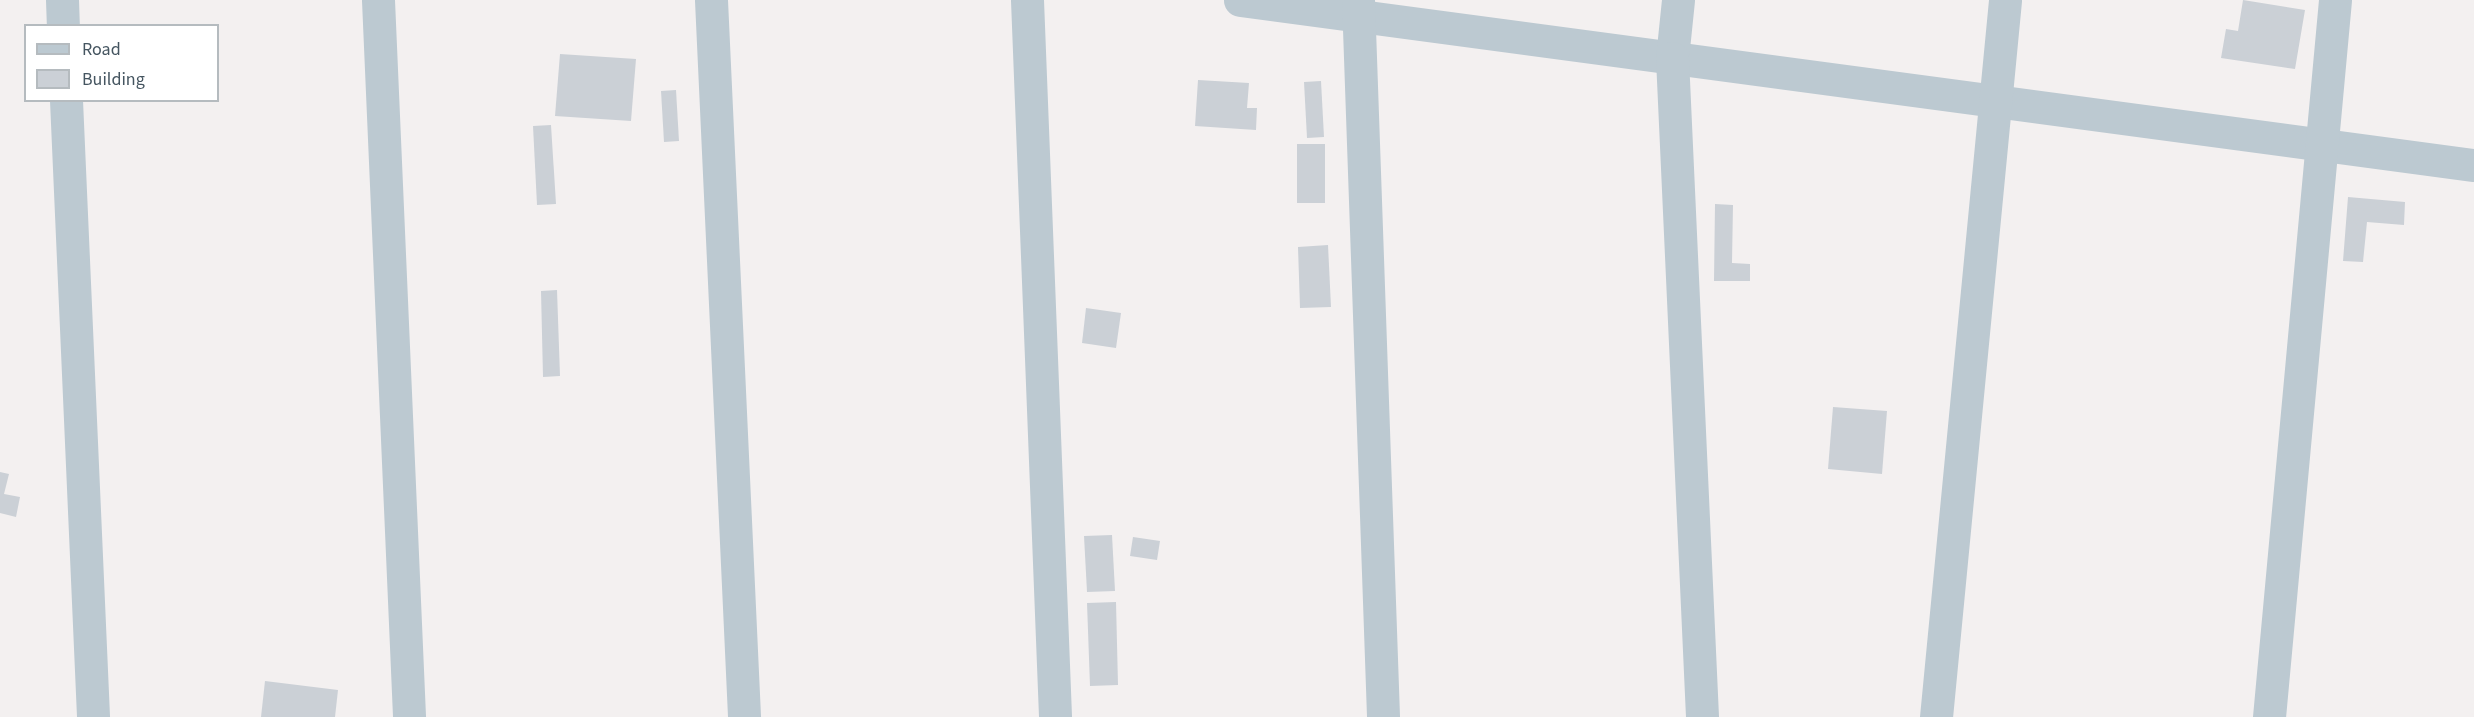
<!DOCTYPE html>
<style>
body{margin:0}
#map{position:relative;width:2474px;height:717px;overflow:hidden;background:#f3f0f0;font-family:"Source Sans 3",sans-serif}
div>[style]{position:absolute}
.building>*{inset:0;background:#cbd0d6}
.minor>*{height:33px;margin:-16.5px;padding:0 16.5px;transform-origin:16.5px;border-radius:16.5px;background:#bcc9d1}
span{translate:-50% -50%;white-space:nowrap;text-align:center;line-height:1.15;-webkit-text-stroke:5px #fff;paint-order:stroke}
.legend{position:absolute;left:24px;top:24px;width:195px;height:78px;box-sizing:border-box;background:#fff;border:2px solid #b5bbbf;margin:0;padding:8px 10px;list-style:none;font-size:18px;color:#455560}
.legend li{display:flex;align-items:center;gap:12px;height:30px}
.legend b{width:30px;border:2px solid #b5bbbf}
</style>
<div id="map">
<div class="building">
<div style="clip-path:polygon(2243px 0,2305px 10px,2295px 69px,2221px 58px,2226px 29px,2238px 31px)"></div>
<div style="clip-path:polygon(560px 54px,636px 59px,631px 121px,555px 116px)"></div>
<div style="clip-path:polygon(1198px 80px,1249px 83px,1247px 108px,1257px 108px,1256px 130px,1195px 126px)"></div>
<div style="clip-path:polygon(1321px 81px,1324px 137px,1307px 138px,1304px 82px)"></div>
<div style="clip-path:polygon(676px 90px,679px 141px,664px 142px,661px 91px)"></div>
<div style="clip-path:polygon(551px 125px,556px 204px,537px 205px,533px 126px)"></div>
<div style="clip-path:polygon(1297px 144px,1325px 144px,1325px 203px,1297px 203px)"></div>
<div style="clip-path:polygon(2348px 197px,2405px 202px,2404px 225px,2367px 222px,2363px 262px,2343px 261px)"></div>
<div style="clip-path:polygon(1715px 204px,1733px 205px,1732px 263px,1750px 264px,1750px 281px,1714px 281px)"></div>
<div style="clip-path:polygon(1328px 245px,1331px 307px,1300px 308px,1298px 247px)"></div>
<div style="clip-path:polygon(557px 290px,560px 376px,543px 377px,541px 291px)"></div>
<div style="clip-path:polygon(1086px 308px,1121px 313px,1116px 348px,1082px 343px)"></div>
<div style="clip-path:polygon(1833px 407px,1887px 411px,1882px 474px,1828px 469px)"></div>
<div style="clip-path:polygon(0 472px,9px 474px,4px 494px,20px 497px,16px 517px,0 513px)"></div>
<div style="clip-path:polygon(1112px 535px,1115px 591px,1087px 592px,1084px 536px)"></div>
<div style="clip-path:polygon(1133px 537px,1160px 541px,1157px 560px,1130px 556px)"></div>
<div style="clip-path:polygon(1116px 602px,1118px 685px,1090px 686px,1087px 603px)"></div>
<div style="clip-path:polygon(265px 681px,338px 690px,335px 717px,261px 717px)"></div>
</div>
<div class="minor">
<div style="left:62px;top:0;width:26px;rotate:88deg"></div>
<div style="left:378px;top:0;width:718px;rotate:87.52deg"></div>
<div style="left:711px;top:0;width:718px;rotate:87.36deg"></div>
<div style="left:1027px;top:0;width:718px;rotate:87.76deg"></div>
<div style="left:1240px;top:0;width:1245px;rotate:7.62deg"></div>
<div style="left:1358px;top:0;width:717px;rotate:88deg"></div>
<div style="left:1678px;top:0;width:58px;rotate:95.9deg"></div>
<div style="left:1672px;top:58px;width:660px;rotate:87.39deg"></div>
<div style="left:66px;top:100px;width:618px;rotate:87.49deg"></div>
<div style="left:1936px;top:717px;width:720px;rotate:-84.5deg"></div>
<div style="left:2269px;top:717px;width:720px;rotate:-84.74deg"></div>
</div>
<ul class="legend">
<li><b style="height:8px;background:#bcc9d1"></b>Road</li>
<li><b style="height:16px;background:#cbd0d6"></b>Building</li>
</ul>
</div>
